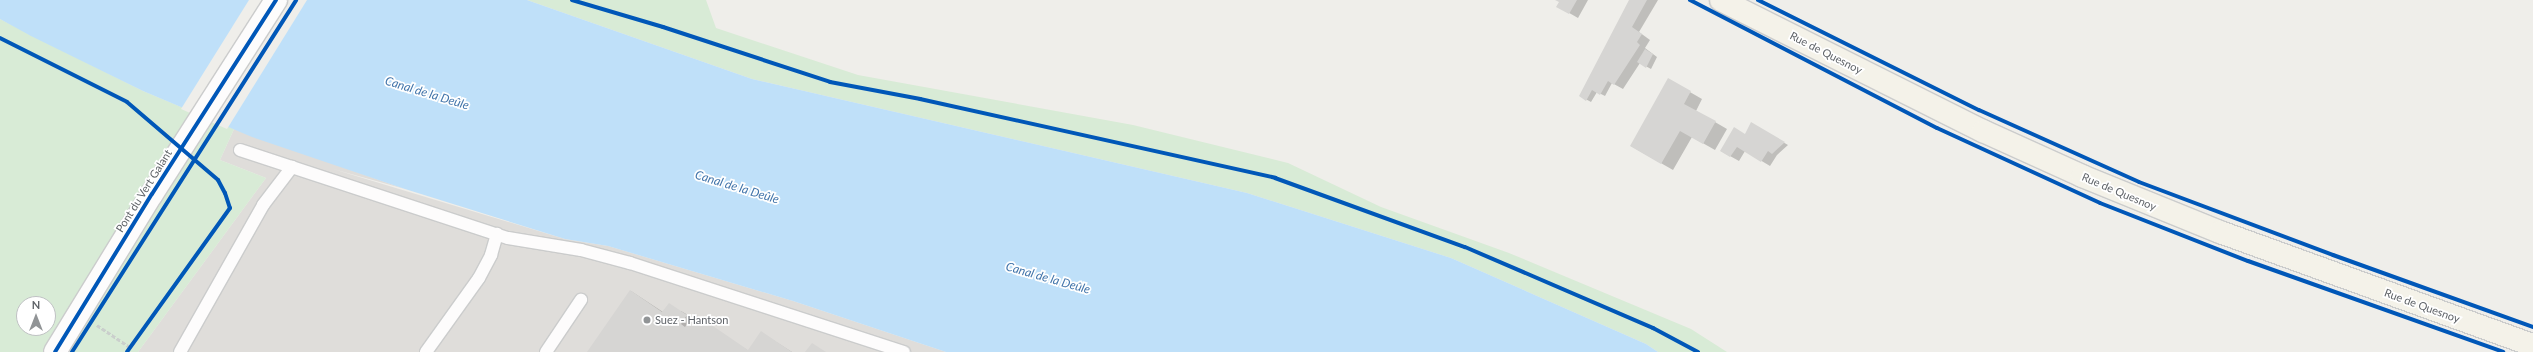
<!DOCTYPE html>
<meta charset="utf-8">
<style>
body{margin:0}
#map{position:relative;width:2533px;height:352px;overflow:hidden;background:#efeeea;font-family:Lato,sans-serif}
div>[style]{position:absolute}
.industrial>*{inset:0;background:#dfddda}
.green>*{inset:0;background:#d8ebd6}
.water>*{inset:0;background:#bfe0f9}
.pier>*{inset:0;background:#efeeea}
.shadow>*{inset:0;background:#0003}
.building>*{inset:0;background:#d6d5d3}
.path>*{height:2.5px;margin-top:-1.25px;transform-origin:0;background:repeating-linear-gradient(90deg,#cacfcc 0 4px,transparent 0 6px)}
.roads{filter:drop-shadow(1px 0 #cbcccc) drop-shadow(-1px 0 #cbcccc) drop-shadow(0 1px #cbcccc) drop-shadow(0 -1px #cbcccc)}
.service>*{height:12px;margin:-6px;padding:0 6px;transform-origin:6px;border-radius:6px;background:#fdfcfc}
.secondary>*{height:22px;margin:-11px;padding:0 11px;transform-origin:11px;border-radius:11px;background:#fdfcfc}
.primary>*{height:22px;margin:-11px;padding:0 11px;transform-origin:11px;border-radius:11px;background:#f4f2e9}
.cycleway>*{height:4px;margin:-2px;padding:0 2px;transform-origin:2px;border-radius:2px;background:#0057b8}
.dots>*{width:11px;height:11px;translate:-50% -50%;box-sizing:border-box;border:2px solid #fff;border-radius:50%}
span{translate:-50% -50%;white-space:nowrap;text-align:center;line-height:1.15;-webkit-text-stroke:3.5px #fff;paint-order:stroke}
.street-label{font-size:11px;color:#5f6368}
.poi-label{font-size:11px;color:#5f6368}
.left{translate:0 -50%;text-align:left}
.water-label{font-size:12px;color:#4174aa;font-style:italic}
.north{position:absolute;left:16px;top:296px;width:40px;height:40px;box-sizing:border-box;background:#fff;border:1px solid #bfc1c3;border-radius:50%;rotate:0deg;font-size:11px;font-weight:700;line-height:16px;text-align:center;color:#5f6368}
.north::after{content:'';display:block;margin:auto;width:14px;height:18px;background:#919496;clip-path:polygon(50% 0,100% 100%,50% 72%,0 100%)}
</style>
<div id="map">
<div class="industrial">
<div style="clip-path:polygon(234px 129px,405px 189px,333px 169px,565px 239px,608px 246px,793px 301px,946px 352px,138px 352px,266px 178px,220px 160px)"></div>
</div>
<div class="green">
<div style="clip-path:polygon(527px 0,706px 0,716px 28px,858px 75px,1133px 125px,1288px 163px,1381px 207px,1509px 253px,1691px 329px,1727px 352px,1658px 352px,1646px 344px,1451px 258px,1247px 193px,752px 79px)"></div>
<div style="clip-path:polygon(evenodd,0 19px,143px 91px,234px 129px,220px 160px,266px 178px,138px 352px,0 352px,0 19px,24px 304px,48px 304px,48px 328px,24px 328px,24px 304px)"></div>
</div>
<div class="water">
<div style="clip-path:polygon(0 0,527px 0,752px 79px,1247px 193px,1451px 258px,1646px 344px,1658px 352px,946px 352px,793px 301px,608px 246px,565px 239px,405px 189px,252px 137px,143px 91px,31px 36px,0 19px)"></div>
</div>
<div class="pier">
<div style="clip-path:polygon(249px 0,307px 0,227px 129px,181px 109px)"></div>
</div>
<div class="shadow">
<div style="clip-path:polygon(1557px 0,1588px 0,1578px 18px,1557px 6px,1560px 2px)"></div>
<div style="clip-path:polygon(1630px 0,1658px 0,1639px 32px,1650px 40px,1645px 48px,1657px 57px,1651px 69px,1640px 63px,1623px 89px,1612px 83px,1605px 96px,1597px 92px,1591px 102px,1580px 96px)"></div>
<div style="clip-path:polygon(1669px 80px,1702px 99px,1696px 111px,1727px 129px,1715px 150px,1692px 137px,1673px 170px,1631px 146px)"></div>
<div style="clip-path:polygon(1752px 124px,1788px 145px,1777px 155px,1770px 166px,1745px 151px,1739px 161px,1721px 151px,1745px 135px)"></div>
<div style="clip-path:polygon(631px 291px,663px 312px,681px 311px,749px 351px,762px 333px,792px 352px,588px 352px)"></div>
</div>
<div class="building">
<div style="clip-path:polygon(1555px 0,1577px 0,1569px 14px,1556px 7px,1559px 2px)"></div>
<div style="clip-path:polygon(1629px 0,1647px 0,1632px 27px,1642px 34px,1637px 42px,1640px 45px,1614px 85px,1608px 81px,1600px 95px,1592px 90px,1586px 101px,1579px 96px)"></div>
<div style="clip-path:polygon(1645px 49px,1653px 54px,1646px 68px,1637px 62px)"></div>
<div style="clip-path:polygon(1668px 78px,1691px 91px,1684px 104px,1716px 121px,1703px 144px,1680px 131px,1661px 164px,1630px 146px)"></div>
<div style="clip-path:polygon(1751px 122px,1785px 142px,1772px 154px,1768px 151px,1761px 162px,1737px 147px,1730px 157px,1720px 151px,1734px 127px,1745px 134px)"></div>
<div style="clip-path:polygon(630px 290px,662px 312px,669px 303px,687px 315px,681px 324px,685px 327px,694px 313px,748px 350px,761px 331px,792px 352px,587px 352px)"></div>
<div style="clip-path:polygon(812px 343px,826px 352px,805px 352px)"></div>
</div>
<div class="path">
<div style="left:97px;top:325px;width:40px;rotate:34deg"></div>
</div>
<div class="roads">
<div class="service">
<div style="left:240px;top:150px;width:282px;rotate:18.2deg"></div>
<div style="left:508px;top:238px;width:74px;rotate:9.3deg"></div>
<div style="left:581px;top:250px;width:51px;rotate:14.9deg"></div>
<div style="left:630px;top:263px;width:288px;rotate:18deg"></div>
<div style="left:180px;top:352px;width:169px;rotate:-60.5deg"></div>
<div style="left:263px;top:205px;width:48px;rotate:-52.7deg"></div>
<div style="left:426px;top:352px;width:91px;rotate:-54.4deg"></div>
<div style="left:479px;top:278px;width:26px;rotate:-62deg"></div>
<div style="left:491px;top:255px;width:22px;rotate:-74deg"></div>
<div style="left:546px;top:352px;width:63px;rotate:-56.1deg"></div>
</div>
<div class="secondary">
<div style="left:55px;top:352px;width:185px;rotate:-58.5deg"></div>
<div style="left:152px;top:194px;width:230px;rotate:-57.4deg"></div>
</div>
<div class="primary">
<div style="left:1721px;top:0;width:293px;rotate:26.6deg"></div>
<div style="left:1983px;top:131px;width:109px;rotate:24.4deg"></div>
<div style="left:2082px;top:176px;width:149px;rotate:22.1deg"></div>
<div style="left:2220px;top:232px;width:333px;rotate:19.9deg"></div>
</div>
</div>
<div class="cycleway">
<div style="left:572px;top:0;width:95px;rotate:16.5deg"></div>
<div style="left:663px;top:27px;width:176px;rotate:18.2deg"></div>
<div style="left:830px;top:82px;width:92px;rotate:10.7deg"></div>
<div style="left:920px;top:99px;width:364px;rotate:12.5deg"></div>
<div style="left:1275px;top:178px;width:202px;rotate:20deg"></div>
<div style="left:1465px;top:247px;width:205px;rotate:23.3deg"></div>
<div style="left:1653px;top:328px;width:51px;rotate:28.1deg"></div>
<div style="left:1690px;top:0;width:278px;rotate:27.4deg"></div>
<div style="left:1937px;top:128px;width:179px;rotate:24.7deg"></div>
<div style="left:2100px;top:203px;width:159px;rotate:21.4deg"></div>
<div style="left:2248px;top:261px;width:271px;rotate:19.6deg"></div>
<div style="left:1758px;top:0;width:247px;rotate:26.5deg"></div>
<div style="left:1979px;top:110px;width:175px;rotate:24.2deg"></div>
<div style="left:2139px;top:182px;width:207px;rotate:20.6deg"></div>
<div style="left:2333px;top:255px;width:213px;rotate:19.8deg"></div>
<div style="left:0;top:38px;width:142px;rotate:26.7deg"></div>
<div style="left:127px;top:102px;width:120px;rotate:40.6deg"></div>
<div style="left:218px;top:180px;width:15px;rotate:62deg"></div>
<div style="left:225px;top:193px;width:16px;rotate:72deg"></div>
<div style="left:230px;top:208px;width:177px;rotate:125.6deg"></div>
<div style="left:55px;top:352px;width:185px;rotate:-58.5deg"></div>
<div style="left:152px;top:194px;width:230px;rotate:-57.4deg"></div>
<div style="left:72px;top:352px;width:417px;rotate:-57.5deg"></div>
</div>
<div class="dots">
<div style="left:647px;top:320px;background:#919496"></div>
</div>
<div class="street-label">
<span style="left:1826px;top:53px;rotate:27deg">Rue de Quesnoy</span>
<span style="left:144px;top:191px;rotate:-58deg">Pont du Vert Galant</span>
<span style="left:2119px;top:192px;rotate:23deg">Rue de Quesnoy</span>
<span style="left:2422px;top:306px;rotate:20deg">Rue de Quesnoy</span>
</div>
<div class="poi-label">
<span class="left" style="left:655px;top:320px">Suez - Hantson</span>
</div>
<div class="water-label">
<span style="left:427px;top:93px;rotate:17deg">Canal de la Deûle</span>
<span style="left:737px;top:187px;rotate:17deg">Canal de la Deûle</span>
<span style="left:1048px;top:278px;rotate:16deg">Canal de la Deûle</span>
</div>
<div class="north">N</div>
</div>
